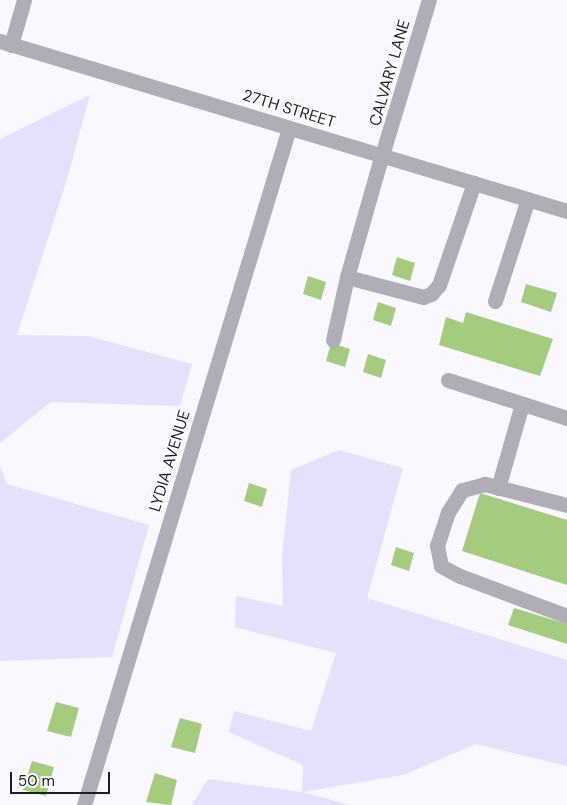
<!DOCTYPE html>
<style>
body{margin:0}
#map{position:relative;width:567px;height:805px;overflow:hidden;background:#f9f7ff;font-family:"DM Sans",sans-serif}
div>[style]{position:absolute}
.green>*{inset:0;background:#e7e0fc}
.building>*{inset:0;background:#a5cc7e}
.minor>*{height:15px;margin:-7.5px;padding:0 7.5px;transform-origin:7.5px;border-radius:7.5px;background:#afadb6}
span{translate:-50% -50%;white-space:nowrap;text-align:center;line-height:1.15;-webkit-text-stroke:4px #fff;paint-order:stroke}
.street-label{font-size:16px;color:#1f1d24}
.scale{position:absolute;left:10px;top:772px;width:100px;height:22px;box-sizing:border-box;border:2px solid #1f1d24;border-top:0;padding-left:6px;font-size:15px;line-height:18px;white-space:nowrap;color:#1f1d24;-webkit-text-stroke:4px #fff;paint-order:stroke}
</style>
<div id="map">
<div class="green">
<div style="clip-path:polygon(90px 95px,68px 176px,17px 335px,88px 336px,192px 364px,180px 406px,51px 402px,0 443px,0 139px)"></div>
<div style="clip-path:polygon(339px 450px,403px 468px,367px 598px,567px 660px,567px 766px,476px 744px,403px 775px,303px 792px,350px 805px,192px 805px,208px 779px,302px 792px,303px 765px,229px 732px,234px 711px,311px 731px,336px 653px,235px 627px,236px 596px,283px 606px,282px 556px,291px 470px)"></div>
<div style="clip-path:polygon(0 466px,7px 484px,149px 525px,112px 657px,0 661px)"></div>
</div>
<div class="building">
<div style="clip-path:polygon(397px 257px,415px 263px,410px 281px,392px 275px)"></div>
<div style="clip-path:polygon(308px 276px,326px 282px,321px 300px,303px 294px)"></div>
<div style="clip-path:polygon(526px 284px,557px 293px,551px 312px,521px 302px)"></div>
<div style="clip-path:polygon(378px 302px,396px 308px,391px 326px,373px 320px)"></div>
<div style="clip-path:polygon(466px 312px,553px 339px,540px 376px,439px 345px,446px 317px,463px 323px)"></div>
<div style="clip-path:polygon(331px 343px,350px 349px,345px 367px,326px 361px)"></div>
<div style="clip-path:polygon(368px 354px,386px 360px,381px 378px,363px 372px)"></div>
<div style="clip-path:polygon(249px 483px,267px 489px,262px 507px,244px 501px)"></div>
<div style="clip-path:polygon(480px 493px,567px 520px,567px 585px,462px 551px)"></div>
<div style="clip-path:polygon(396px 547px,414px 553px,409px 571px,391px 565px)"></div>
<div style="clip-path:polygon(514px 608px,567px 624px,567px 644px,508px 625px)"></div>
<div style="clip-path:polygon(56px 702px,79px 708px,71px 737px,47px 731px)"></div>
<div style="clip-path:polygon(180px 718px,202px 724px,195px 753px,171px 747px)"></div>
<div style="clip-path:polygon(32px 761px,54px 767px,46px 796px,23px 790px)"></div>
<div style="clip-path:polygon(155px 773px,177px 780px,171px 805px,146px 802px)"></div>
</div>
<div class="minor">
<div style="left:0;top:41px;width:592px;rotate:16.69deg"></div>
<div style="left:11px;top:45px;width:47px;rotate:-73.9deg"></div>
<div style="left:347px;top:277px;width:79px;rotate:14.7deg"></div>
<div style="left:423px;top:297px;width:9px;rotate:-21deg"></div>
<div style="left:431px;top:294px;width:12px;rotate:-48deg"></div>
<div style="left:439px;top:285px;width:108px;rotate:-71.1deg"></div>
<div style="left:495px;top:301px;width:107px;rotate:-72.1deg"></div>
<div style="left:333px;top:340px;width:65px;rotate:-77.5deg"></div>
<div style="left:347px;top:277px;width:106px;rotate:-74.1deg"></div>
<div style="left:376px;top:175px;width:183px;rotate:-73.2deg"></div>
<div style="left:448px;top:380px;width:125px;rotate:17.7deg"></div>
<div style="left:498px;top:488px;width:87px;rotate:-74.1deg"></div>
<div style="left:567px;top:505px;width:85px;rotate:-165.6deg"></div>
<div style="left:485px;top:484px;width:24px;rotate:165deg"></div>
<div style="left:462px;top:490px;width:26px;rotate:122deg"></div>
<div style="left:448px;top:512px;width:35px;rotate:108deg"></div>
<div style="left:437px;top:545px;width:21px;rotate:79deg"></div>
<div style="left:441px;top:566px;width:21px;rotate:28deg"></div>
<div style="left:460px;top:576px;width:114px;rotate:20.5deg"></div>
<div style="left:84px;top:805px;width:707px;rotate:-73.15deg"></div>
</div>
<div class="street-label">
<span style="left:390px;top:73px;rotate:-74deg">CALVARY LANE</span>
<span style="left:289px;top:109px;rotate:17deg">27TH STREET</span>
<span style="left:170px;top:461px;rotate:-73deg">LYDIA AVENUE</span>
</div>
<div class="scale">50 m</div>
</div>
